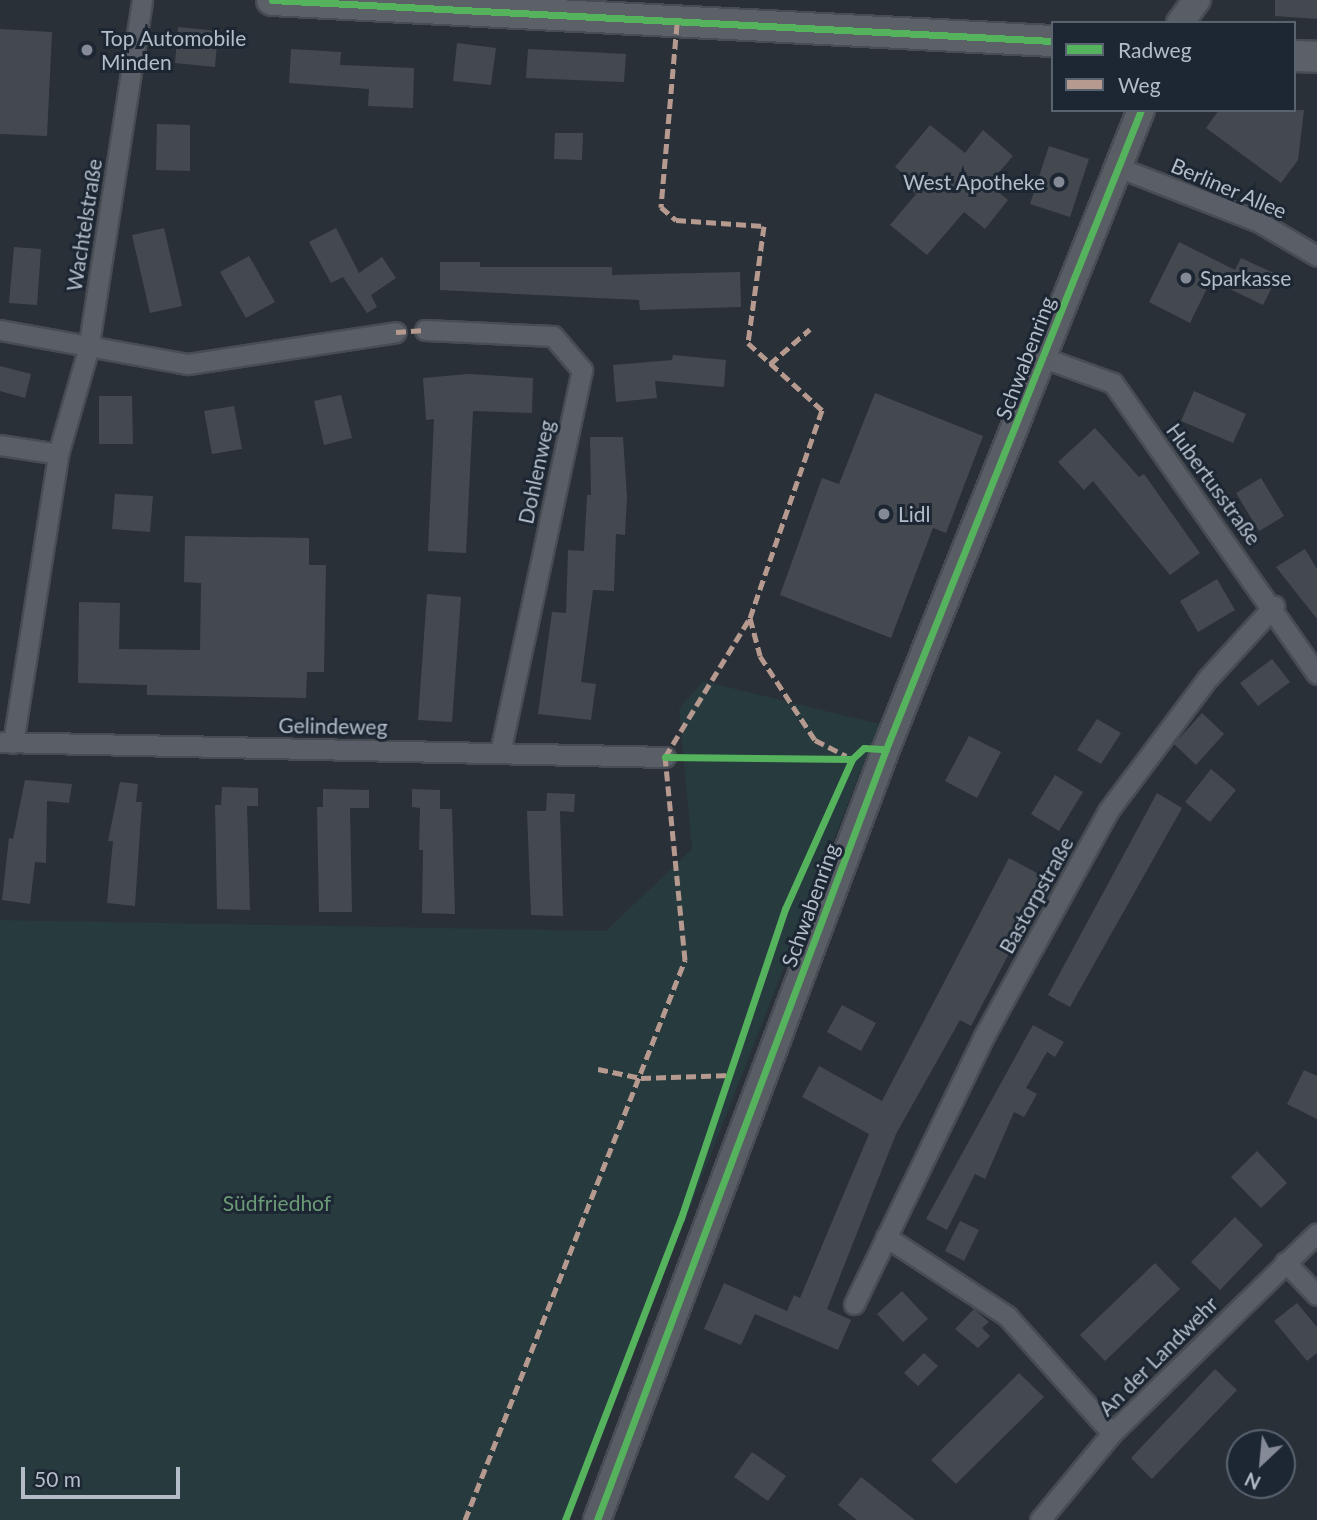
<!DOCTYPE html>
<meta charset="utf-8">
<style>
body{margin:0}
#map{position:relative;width:1317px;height:1520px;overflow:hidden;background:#2a3038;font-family:Lato,sans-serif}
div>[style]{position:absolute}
.green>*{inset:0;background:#273a3e}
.building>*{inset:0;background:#444950}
.roads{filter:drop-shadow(2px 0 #484c53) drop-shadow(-2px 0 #484c53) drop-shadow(0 2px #484c53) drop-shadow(0 -2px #484c53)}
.street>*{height:19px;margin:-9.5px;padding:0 9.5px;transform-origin:9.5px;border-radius:9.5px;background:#5a5e66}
.secondary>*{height:26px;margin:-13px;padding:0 13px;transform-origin:13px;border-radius:13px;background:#595d64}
.primary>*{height:30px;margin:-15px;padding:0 15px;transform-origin:15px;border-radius:15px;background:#5c6168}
.quiet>*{height:5px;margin-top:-2.5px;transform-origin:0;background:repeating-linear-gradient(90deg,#b69a8f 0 10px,transparent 0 15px)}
.cycleway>*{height:7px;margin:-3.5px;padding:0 3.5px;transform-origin:3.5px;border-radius:3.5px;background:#56b35d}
.dots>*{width:19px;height:19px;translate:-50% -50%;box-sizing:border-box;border:4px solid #1d2633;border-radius:50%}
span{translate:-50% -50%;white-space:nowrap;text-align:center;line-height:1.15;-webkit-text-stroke:6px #1d2633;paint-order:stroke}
.poi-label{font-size:21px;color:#b4bcc9}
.left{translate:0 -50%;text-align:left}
.right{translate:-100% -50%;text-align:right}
.street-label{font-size:21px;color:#b4bcc9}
.park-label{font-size:21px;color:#6b9a76}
.legend{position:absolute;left:1051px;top:21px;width:245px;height:91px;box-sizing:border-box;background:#1d2633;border:2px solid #59626f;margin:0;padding:9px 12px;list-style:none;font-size:21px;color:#b4bcc9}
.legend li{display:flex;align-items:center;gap:14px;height:35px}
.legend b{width:35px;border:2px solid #59626f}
.north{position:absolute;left:1226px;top:1429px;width:70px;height:70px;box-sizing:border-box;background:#1d2633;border:2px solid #59626f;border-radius:50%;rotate:206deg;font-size:19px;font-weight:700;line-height:28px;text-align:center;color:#b4bcc9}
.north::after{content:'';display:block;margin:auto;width:24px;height:32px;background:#848b96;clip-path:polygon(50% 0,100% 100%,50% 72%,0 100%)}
.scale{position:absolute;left:21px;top:1467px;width:159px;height:32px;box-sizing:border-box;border:4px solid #b4bcc9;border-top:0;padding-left:9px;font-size:21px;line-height:24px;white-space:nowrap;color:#b4bcc9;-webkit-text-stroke:5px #1d2633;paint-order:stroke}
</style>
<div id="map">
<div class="green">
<div style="clip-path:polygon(703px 681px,879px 724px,568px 1520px,0 1520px,0 920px,606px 931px,692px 849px,679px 709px)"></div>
</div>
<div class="building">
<div style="clip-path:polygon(1275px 0,1317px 0,1317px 19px,1275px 16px)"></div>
<div style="clip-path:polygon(178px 27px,218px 31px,215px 67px,175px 63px)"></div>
<div style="clip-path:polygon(0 29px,52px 32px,47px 136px,0 134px)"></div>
<div style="clip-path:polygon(457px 43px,496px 48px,491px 85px,453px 81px)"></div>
<div style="clip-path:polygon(291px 49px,341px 52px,340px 65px,414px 68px,413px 108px,368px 106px,369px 89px,289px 83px)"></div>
<div style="clip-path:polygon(528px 49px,626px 54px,624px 82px,526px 78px)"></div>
<div style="clip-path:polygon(1219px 110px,1304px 110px,1298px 160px,1281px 183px,1206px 128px)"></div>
<div style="clip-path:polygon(157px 124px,190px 125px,190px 171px,156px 170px)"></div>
<div style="clip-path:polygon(930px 125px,965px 153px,983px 130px,1013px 156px,989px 184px,1008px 200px,985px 229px,964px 212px,927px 255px,890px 225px,916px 194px,910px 188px,914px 183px,895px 167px)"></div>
<div style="clip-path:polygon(555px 133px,583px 133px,582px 160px,554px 159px)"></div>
<div style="clip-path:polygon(1049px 146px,1089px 159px,1070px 217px,1030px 204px)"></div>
<div style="clip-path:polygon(164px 228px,182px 306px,150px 313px,132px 235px)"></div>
<div style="clip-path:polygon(336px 228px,359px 273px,382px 257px,396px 278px,371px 295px,377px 307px,367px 313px,343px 277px,331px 283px,309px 242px)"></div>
<div style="clip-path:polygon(1179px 242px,1235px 270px,1241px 258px,1278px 275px,1263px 305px,1211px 280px,1190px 323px,1149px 302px)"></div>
<div style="clip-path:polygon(14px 247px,41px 249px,37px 305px,9px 303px)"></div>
<div style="clip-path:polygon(249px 256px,275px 302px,246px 318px,220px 272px)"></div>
<div style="clip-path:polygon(440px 262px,480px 262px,480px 267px,612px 267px,612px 275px,740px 272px,741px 307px,640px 310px,639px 300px,440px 290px)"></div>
<div style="clip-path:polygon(673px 355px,726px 360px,724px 387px,655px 381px,657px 398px,616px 402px,613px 365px,672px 360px)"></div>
<div style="clip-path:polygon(0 366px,31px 374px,25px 398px,0 391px)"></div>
<div style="clip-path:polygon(468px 374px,533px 378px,532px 413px,473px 411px,466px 553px,428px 551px,434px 419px,426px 420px,423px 378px)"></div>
<div style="clip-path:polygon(1194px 391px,1246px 414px,1233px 443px,1181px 421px)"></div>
<div style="clip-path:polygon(875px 393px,983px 436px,946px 533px,933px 528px,891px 638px,780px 595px,822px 478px,839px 484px)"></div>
<div style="clip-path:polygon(341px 395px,352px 438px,324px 445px,314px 401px)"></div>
<div style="clip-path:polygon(99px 396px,132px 396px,133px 444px,99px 444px)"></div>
<div style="clip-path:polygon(234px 406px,242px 449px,212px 454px,204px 411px)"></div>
<div style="clip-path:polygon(1095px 428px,1139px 477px,1144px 474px,1200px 553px,1170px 575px,1093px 481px,1084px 490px,1058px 462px)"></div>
<div style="clip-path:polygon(590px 437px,623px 437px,627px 497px,625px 535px,616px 534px,614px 591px,593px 590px,581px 682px,596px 684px,591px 720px,538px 714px,552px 612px,566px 613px,568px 550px,584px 551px,587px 495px,591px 495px)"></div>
<div style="clip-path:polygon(1261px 478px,1284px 516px,1259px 531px,1236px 493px)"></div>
<div style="clip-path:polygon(115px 494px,153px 496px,150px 532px,112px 529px)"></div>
<div style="clip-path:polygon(185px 536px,309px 538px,309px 565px,326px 565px,324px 672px,307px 672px,306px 698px,147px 695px,147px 685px,78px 683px,79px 602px,120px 603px,119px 649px,200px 650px,201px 583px,184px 582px)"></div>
<div style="clip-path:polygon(1305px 549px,1317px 569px,1317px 619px,1276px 567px)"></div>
<div style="clip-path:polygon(1217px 579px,1235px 610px,1198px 632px,1180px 601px)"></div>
<div style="clip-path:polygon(427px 594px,461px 597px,452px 722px,418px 720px)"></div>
<div style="clip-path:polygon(1272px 659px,1290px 682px,1258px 706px,1240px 683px)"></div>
<div style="clip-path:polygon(1202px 713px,1224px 734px,1196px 765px,1174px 744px)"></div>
<div style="clip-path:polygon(1097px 719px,1121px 733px,1101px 764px,1077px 750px)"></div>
<div style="clip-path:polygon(969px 736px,1001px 752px,977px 798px,945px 781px)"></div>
<div style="clip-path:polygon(1211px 769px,1236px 790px,1210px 822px,1185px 802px)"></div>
<div style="clip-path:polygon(1055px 775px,1083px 792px,1059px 831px,1031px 814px)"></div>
<div style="clip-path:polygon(25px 780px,72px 784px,69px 803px,47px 801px,46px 863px,35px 862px,30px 904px,2px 900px,9px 838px,13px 839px)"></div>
<div style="clip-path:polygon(120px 782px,138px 784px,136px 802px,142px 802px,135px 906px,107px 903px,113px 841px,108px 841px)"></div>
<div style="clip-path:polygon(222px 787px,258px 788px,258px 806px,247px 806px,250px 910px,217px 909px,215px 805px,221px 805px)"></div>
<div style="clip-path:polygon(323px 789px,369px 790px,369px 808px,350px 808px,352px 912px,319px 912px,317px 807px,323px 807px)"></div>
<div style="clip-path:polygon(412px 789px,440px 790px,440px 809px,452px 809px,455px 914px,422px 913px,423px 850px,419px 850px,420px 808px,412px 807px)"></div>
<div style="clip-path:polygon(547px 793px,575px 794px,574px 812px,560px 811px,563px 916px,531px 915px,527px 811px,554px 811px,546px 811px)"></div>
<div style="clip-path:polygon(1157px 793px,1182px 808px,1070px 1007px,1048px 995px)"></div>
<div style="clip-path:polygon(1009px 858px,1048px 879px,971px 1026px,960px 1020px,896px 1134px,827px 1309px,851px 1320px,838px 1350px,755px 1314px,741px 1345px,704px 1329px,724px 1283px,787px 1311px,794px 1295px,800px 1298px,869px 1134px,802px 1097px,819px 1066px,882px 1101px)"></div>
<div style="clip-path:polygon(842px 1005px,876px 1023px,861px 1051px,827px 1032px)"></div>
<div style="clip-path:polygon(1033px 1025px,1064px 1042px,1055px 1057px,1047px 1052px,1026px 1088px,1037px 1094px,1024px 1117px,1014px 1112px,985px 1179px,975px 1174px,947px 1230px,926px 1219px)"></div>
<div style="clip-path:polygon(1304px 1070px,1317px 1076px,1317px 1119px,1287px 1104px)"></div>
<div style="clip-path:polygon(1257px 1151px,1287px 1183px,1261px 1208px,1231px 1177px)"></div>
<div style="clip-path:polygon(1235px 1217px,1263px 1245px,1220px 1290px,1191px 1262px)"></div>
<div style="clip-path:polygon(960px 1221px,979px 1230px,964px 1261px,945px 1251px)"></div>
<div style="clip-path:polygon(1155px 1263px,1180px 1289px,1105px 1361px,1080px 1335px)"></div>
<div style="clip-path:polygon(902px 1291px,928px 1319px,903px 1342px,877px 1314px)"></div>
<div style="clip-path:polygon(1297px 1303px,1317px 1327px,1317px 1353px,1307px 1361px,1274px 1321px)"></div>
<div style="clip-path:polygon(974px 1309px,989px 1322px,982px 1328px,990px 1336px,978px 1348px,955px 1329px)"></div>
<div style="clip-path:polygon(924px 1353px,938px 1366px,918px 1386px,904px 1373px)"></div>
<div style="clip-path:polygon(1215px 1369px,1237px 1390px,1152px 1479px,1131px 1458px)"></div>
<div style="clip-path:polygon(1019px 1373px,1044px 1397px,956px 1484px,931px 1460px)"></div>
<div style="clip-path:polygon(752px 1452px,786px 1476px,768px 1501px,734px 1477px)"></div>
<div style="clip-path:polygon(861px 1477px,915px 1520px,857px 1520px,838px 1505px)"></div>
</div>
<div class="roads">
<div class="street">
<div style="left:1120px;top:168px;width:149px;rotate:21.2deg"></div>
<div style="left:1259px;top:222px;width:67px;rotate:30.4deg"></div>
<div style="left:0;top:330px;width:191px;rotate:10.3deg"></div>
<div style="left:188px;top:364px;width:210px;rotate:-8.7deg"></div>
<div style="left:425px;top:330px;width:128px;rotate:2.7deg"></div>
<div style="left:553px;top:336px;width:45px;rotate:49.5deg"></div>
<div style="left:582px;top:370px;width:391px;rotate:102.1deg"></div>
<div style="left:1044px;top:358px;width:73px;rotate:19.9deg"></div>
<div style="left:1113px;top:383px;width:355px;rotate:55deg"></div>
<div style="left:0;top:445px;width:59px;rotate:8.8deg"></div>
<div style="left:1px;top:742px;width:664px;rotate:1.29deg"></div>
<div style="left:13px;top:743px;width:292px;rotate:-81.1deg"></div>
<div style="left:58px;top:454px;width:108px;rotate:-73.9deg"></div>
<div style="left:88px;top:350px;width:354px;rotate:-81.2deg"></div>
<div style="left:886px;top:1237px;width:145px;rotate:33.1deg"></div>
<div style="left:1007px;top:1316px;width:157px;rotate:48.1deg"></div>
<div style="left:1285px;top:1262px;width:46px;rotate:45.9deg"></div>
<div style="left:854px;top:1304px;width:298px;rotate:-64.1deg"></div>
<div style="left:984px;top:1036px;width:257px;rotate:-61.1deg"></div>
<div style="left:1108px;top:811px;width:166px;rotate:-53.1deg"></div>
<div style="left:1208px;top:678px;width:98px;rotate:-47.5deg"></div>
<div style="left:1040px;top:1520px;width:113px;rotate:-50.4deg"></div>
<div style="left:1112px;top:1433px;width:286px;rotate:-44.3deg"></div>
</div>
<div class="secondary">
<div style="left:1180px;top:23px;width:29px;rotate:-54deg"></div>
<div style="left:597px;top:1520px;width:823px;rotate:-69.45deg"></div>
<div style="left:886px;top:749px;width:688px;rotate:-68.24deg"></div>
</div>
<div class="primary">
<div style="left:272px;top:0;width:782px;rotate:3.01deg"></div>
<div style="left:1294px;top:56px;width:23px;rotate:2deg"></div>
</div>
</div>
<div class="quiet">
<div style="left:677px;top:24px;width:184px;rotate:95deg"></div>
<div style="left:661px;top:207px;width:20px;rotate:41deg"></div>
<div style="left:676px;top:220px;width:88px;rotate:3.9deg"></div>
<div style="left:764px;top:226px;width:118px;rotate:97.8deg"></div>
<div style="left:748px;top:343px;width:100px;rotate:42.2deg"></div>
<div style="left:822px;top:410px;width:220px;rotate:109.1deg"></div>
<div style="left:750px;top:618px;width:39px;rotate:75deg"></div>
<div style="left:760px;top:656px;width:100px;rotate:56.8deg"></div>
<div style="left:815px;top:740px;width:35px;rotate:27deg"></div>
<div style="left:396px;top:332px;width:29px;rotate:-4deg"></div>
<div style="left:770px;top:364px;width:53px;rotate:-41.2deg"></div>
<div style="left:598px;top:1069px;width:44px;rotate:11.8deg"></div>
<div style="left:641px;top:1078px;width:91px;rotate:-1.9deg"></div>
<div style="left:465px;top:1520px;width:602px;rotate:-68.55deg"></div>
<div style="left:685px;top:960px;width:204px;rotate:-95.6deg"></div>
<div style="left:665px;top:757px;width:163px;rotate:-58.6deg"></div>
</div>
<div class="cycleway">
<div style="left:272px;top:0;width:782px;rotate:3.01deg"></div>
<div style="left:665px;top:757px;width:187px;rotate:0.6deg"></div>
<div style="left:852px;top:759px;width:16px;rotate:-43deg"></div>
<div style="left:864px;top:748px;width:22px;rotate:3deg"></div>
<div style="left:565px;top:1520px;width:324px;rotate:-69deg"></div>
<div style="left:681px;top:1218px;width:326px;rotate:-71.4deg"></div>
<div style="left:785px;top:909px;width:164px;rotate:-65.9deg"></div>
<div style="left:597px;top:1520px;width:823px;rotate:-69.45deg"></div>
<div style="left:886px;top:749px;width:688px;rotate:-68.24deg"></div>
</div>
<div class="dots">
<div style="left:87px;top:50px;background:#848b96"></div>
<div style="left:1059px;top:182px;background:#848b96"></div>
<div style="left:1186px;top:278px;background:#848b96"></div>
<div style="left:884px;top:514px;background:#848b96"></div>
</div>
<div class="poi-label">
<span class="left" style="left:101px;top:50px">Top Automobile<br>Minden</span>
<span class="right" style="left:1045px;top:182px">West Apotheke</span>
<span class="left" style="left:1200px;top:278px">Sparkasse</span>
<span class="left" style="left:898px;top:514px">Lidl</span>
</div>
<div class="street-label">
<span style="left:1229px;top:188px;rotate:23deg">Berliner Allee</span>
<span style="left:84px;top:225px;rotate:-81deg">Wachtelstraße</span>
<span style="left:1025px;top:358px;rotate:-69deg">Schwabenring</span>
<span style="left:536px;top:472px;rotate:-78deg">Dohlenweg</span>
<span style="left:1214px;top:484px;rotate:54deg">Hubertusstraße</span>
<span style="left:333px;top:726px;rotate:1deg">Gelindeweg</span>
<span style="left:1036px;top:895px;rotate:-61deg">Bastorpstraße</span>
<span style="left:810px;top:905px;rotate:-70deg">Schwabenring</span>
<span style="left:1158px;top:1356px;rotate:-45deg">An der Landwehr</span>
</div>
<div class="park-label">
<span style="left:277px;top:1203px">Südfriedhof</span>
</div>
<ul class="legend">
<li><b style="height:9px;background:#56b35d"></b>Radweg</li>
<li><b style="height:9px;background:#b69a8f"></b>Weg</li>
</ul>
<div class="north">N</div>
<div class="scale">50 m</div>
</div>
